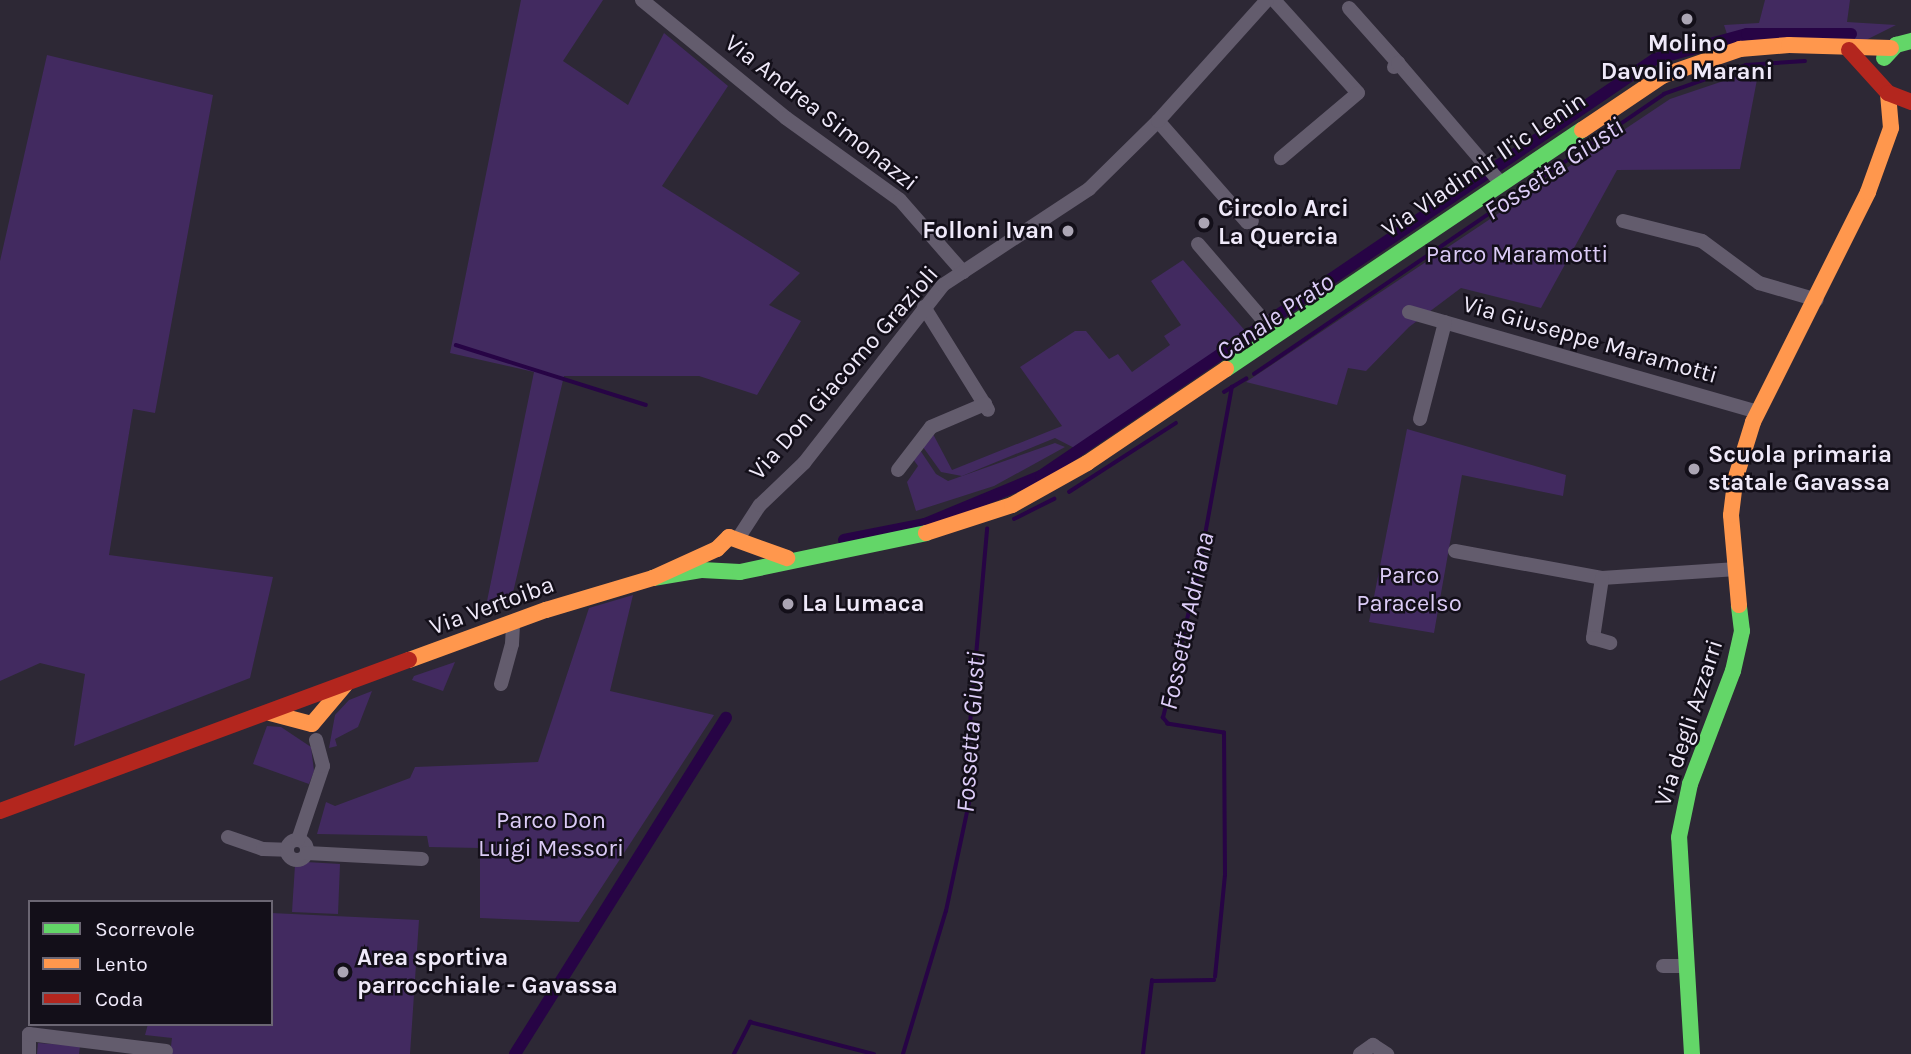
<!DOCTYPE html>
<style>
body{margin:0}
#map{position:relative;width:1911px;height:1054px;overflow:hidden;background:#2d2835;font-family:Karla,sans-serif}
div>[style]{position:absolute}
.green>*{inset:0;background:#422a60}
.stream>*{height:3.5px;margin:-1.75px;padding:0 1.75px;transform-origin:1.75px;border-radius:1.75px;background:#270445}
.canal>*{height:12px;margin:-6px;padding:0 6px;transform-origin:6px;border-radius:6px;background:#270445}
.street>*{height:14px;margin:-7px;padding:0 7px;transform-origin:7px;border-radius:7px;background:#635c6d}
.street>.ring{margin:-7px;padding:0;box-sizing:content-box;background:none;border:14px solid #635c6d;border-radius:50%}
.fast>*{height:16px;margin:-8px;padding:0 8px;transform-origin:8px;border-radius:8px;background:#63d668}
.slow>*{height:16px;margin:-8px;padding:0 8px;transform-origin:8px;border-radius:8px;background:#ff974d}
.jam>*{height:16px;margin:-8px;padding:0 8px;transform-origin:8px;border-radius:8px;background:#b3261e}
.dots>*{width:19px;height:19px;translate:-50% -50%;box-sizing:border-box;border:4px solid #130f19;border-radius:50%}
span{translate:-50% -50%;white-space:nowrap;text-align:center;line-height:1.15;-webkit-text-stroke:5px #130f19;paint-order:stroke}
.poi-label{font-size:24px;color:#efe9f9;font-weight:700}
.left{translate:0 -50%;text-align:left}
.right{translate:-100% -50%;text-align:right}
.street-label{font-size:24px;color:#efe9f9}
.park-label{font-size:24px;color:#dbcbf6}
.water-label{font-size:26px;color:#ddcdf8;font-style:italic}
.legend{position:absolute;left:28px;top:900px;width:245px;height:126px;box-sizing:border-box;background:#130f19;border:2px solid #6b6673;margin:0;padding:9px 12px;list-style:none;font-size:21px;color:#efe9f9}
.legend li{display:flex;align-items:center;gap:14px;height:35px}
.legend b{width:35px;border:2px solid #6b6673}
</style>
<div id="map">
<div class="green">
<div style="clip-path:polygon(521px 0,603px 0,563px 61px,628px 105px,664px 33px,728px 86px,662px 186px,800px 273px,769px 305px,801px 321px,757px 395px,699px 376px,564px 376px,511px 601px,486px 606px,534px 372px,450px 353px)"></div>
<div style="clip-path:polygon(1765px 0,1850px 0,1847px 22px,1896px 25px,1866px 40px,1766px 40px,1727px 34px,1724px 25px,1759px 23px)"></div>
<div style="clip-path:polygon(47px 55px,213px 95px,155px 413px,133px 409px,109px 555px,273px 577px,250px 678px,74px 746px,85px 674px,40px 663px,0 681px,0 261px)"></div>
<div style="clip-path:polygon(1759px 69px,1740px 169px,1617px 170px,1541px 308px,1461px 288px,1409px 327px,1366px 371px,1348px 368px,1337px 405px,1246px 382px,1670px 99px)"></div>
<div style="clip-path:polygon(1183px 260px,1248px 334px,1079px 448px,1082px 452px,1055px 438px,962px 476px,941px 472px,923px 447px,933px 434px,952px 470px,1062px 426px,1020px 367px,1075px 331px,1086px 331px,1109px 359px,1118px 354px,1132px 372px,1170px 345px,1164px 336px,1181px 325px,1151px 281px)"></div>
<div style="clip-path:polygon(1407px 429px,1566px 475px,1563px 496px,1462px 475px,1434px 633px,1369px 622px)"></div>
<div style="clip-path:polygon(1055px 443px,1065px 447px,994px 486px,916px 511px,907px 482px,918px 466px,913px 459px,920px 450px,936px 474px,948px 481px)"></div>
<div style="clip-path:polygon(633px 595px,610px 691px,714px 715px,579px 922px,480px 918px,480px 848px,429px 847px,427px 836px,317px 834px,326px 802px,335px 806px,410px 778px,415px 767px,538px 762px,589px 608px)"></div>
<div style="clip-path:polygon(455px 662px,443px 691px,412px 680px,414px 676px)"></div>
<div style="clip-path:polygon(372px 691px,358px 727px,335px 739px,337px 746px,329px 748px,335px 715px,349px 700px)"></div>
<div style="clip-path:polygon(267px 726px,281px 727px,311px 747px,314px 771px,309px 784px,253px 764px)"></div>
<div style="clip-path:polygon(306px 862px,340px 864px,338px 914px,292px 912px,295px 865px)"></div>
<div style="clip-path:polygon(271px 913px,419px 920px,410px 1054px,170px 1054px,172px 1038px,145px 1035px,148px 1024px,271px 1024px)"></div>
<div style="clip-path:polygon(38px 1043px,80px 1046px,79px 1054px,37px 1054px)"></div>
</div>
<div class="stream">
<div style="left:456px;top:345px;width:199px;rotate:17.5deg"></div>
<div style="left:1254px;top:374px;width:496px;rotate:-34.3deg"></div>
<div style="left:1664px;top:94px;width:87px;rotate:-19.5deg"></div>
<div style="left:1746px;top:65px;width:59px;rotate:-3.9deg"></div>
<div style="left:1224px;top:392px;width:26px;rotate:-31deg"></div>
<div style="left:1069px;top:492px;width:127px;rotate:-32.8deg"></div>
<div style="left:1014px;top:519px;width:45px;rotate:-26.6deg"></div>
<div style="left:1215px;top:977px;width:102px;rotate:-84.4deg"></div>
<div style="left:1225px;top:875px;width:142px;rotate:-90.4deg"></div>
<div style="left:1224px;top:733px;width:57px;rotate:-170.9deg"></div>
<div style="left:1168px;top:724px;width:8px;rotate:-130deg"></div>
<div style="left:1163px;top:718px;width:143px;rotate:-76.3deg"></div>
<div style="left:1197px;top:579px;width:195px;rotate:-79.7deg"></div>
<div style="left:734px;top:1054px;width:36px;rotate:-63deg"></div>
<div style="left:750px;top:1022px;width:128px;rotate:14.5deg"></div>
<div style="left:903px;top:1054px;width:149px;rotate:-73.3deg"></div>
<div style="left:946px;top:911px;width:121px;rotate:-78deg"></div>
<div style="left:971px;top:793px;width:34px;rotate:-97deg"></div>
<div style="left:967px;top:759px;width:231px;rotate:-85deg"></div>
<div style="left:1143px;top:1054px;width:74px;rotate:-83deg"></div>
<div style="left:1152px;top:981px;width:62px;rotate:-0.9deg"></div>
</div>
<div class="canal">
<div style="left:844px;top:540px;width:83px;rotate:-11.2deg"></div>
<div style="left:925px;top:524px;width:126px;rotate:-22.5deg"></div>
<div style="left:1041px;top:476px;width:742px;rotate:-34.18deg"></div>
<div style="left:1655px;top:59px;width:95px;rotate:-15.2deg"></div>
<div style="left:1747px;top:34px;width:104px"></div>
<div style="left:515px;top:1054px;width:397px;rotate:-57.9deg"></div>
</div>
<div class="street">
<div style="left:642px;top:0;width:186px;rotate:39.3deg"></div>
<div style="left:786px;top:118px;width:140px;rotate:35.7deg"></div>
<div style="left:900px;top:200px;width:96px;rotate:48.8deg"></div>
<div style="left:1274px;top:0;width:125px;rotate:47.9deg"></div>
<div style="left:1358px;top:93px;width:101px;rotate:139.8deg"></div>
<div style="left:1349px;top:8px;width:74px;rotate:48.3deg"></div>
<div style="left:1394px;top:67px;width:6px;rotate:-45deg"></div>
<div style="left:1398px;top:63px;width:157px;rotate:49.4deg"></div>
<div style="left:1158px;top:121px;width:135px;rotate:48.6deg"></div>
<div style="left:1247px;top:222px;width:5px;rotate:-11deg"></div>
<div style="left:1623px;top:221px;width:81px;rotate:14.2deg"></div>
<div style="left:1702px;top:241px;width:71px;rotate:36.4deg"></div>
<div style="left:1759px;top:283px;width:60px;rotate:16.3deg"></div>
<div style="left:1198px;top:244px;width:120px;rotate:49.4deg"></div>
<div style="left:924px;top:307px;width:121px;rotate:58.1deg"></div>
<div style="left:1409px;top:312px;width:363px;rotate:16deg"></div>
<div style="left:1420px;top:419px;width:100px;rotate:-75.5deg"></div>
<div style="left:898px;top:470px;width:54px;rotate:-52.5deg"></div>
<div style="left:931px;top:427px;width:59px;rotate:-23.1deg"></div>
<div style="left:739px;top:537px;width:38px;rotate:-57deg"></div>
<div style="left:760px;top:505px;width:61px;rotate:-43.7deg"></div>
<div style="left:804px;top:463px;width:226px;rotate:-52deg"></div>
<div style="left:943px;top:285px;width:175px;rotate:-33.3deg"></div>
<div style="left:1089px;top:189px;width:97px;rotate:-44.6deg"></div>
<div style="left:1158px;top:121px;width:163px;rotate:-48deg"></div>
<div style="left:1455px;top:551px;width:149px;rotate:10.4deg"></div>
<div style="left:1602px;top:578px;width:135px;rotate:-3.8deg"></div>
<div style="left:1602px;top:578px;width:61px;rotate:98.5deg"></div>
<div style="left:1593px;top:638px;width:18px;rotate:16deg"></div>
<div style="left:501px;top:684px;width:41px;rotate:-74.6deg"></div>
<div style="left:512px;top:644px;width:22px;rotate:-87deg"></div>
<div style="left:228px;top:837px;width:37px;rotate:19deg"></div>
<div style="left:263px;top:849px;width:23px;rotate:2deg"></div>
<div class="ring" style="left:287px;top:840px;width:6px;height:6px"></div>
<div style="left:298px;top:840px;width:78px;rotate:-71.3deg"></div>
<div style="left:323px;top:766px;width:27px;rotate:-105deg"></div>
<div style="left:307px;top:853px;width:115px;rotate:3deg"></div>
<div style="left:1663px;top:966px;width:22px"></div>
<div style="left:29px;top:1054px;width:20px;rotate:-90deg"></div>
<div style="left:29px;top:1034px;width:138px;rotate:7.1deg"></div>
<div style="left:1360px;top:1054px;width:16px;rotate:-35deg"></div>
<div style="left:1373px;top:1045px;width:17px;rotate:33deg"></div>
</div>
<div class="fast">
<div style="left:1884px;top:58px;width:18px;rotate:-47deg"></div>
<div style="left:1896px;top:45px;width:16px;rotate:-15deg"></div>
<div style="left:1226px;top:369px;width:429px;rotate:-33.9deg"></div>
<div style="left:653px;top:578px;width:50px;rotate:-9.3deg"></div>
<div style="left:702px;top:570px;width:38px;rotate:3deg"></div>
<div style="left:740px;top:572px;width:190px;rotate:-11.8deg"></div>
<div style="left:1692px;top:1054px;width:217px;rotate:-93.4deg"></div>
<div style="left:1679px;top:837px;width:54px;rotate:-78.3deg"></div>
<div style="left:1690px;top:784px;width:121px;rotate:-69.2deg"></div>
<div style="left:1733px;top:671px;width:41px;rotate:-77.3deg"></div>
<div style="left:1742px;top:631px;width:26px;rotate:-97deg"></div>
</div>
<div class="slow">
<div style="left:1582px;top:130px;width:97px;rotate:-34deg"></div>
<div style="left:1662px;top:76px;width:83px;rotate:-19.1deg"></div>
<div style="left:1740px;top:49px;width:49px;rotate:-4.7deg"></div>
<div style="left:1789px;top:45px;width:102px;rotate:1.7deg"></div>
<div style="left:926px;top:533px;width:90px;rotate:-18deg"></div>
<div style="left:1012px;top:505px;width:86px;rotate:-29.2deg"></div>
<div style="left:1087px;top:463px;width:168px;rotate:-34.1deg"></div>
<div style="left:1739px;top:605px;width:90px;rotate:-95.1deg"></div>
<div style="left:1731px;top:515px;width:38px;rotate:-83deg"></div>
<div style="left:1736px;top:477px;width:58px;rotate:-72.8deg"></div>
<div style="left:1753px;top:422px;width:257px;rotate:-63.4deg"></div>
<div style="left:1868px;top:192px;width:68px;rotate:-70.2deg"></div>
<div style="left:1891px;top:128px;width:35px;rotate:-95deg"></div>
<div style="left:409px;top:660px;width:146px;rotate:-20.1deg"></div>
<div style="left:546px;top:610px;width:112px;rotate:-16.7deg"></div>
<div style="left:653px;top:578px;width:70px;rotate:-24.4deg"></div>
<div style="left:717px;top:549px;width:17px;rotate:-45deg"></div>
<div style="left:729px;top:537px;width:62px;rotate:19.9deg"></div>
<div style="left:270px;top:713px;width:43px;rotate:14.7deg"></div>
<div style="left:312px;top:724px;width:51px;rotate:-49.8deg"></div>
</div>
<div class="jam">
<div style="left:1849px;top:50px;width:58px;rotate:47.8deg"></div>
<div style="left:1888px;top:93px;width:25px;rotate:21deg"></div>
<div style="left:0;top:811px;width:436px;rotate:-20.3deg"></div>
</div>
<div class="dots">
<div style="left:1687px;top:19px;background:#aba5b4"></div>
<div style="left:1204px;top:223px;background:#aba5b4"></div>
<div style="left:1068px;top:231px;background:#aba5b4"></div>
<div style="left:1694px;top:469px;background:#aba5b4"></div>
<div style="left:788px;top:604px;background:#aba5b4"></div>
<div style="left:343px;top:972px;background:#aba5b4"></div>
</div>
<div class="poi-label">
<span style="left:1687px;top:58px">Molino<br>Davolio Marani</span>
<span class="left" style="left:1218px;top:223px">Circolo Arci<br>La Quercia</span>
<span class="right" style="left:1054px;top:231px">Folloni Ivan</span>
<span class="left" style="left:1708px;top:469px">Scuola primaria<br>statale Gavassa</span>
<span class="left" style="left:802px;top:604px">La Lumaca</span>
<span class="left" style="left:357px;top:972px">Area sportiva<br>parrocchiale - Gavassa</span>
</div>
<div class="street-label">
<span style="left:821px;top:113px;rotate:38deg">Via Andrea Simonazzi</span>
<span style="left:1484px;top:165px;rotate:-34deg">Via Vladimir Il'ic Lenin</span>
<span style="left:1590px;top:340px;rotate:16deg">Via Giuseppe Maramotti</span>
<span style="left:844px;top:373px;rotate:-49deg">Via Don Giacomo Grazioli</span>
<span style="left:492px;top:606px;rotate:-20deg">Via Vertoiba</span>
<span style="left:1689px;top:723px;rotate:-72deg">Via degli Azzarri</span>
</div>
<div class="park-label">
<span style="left:1517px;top:255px">Parco Maramotti</span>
<span style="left:1409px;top:590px">Parco<br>Paracelso</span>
<span style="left:551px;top:835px">Parco Don<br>Luigi Messori</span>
</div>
<div class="water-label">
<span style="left:1554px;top:169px;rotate:-34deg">Fossetta Giusti</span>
<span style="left:1275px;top:317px;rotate:-34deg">Canale Prato</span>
<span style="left:1187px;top:621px;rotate:-78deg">Fossetta Adriana</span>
<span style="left:971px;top:732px;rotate:-86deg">Fossetta Giusti</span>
</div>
<ul class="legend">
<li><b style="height:9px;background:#63d668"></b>Scorrevole</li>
<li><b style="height:9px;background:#ff974d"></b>Lento</li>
<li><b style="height:9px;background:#b3261e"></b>Coda</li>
</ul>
</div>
